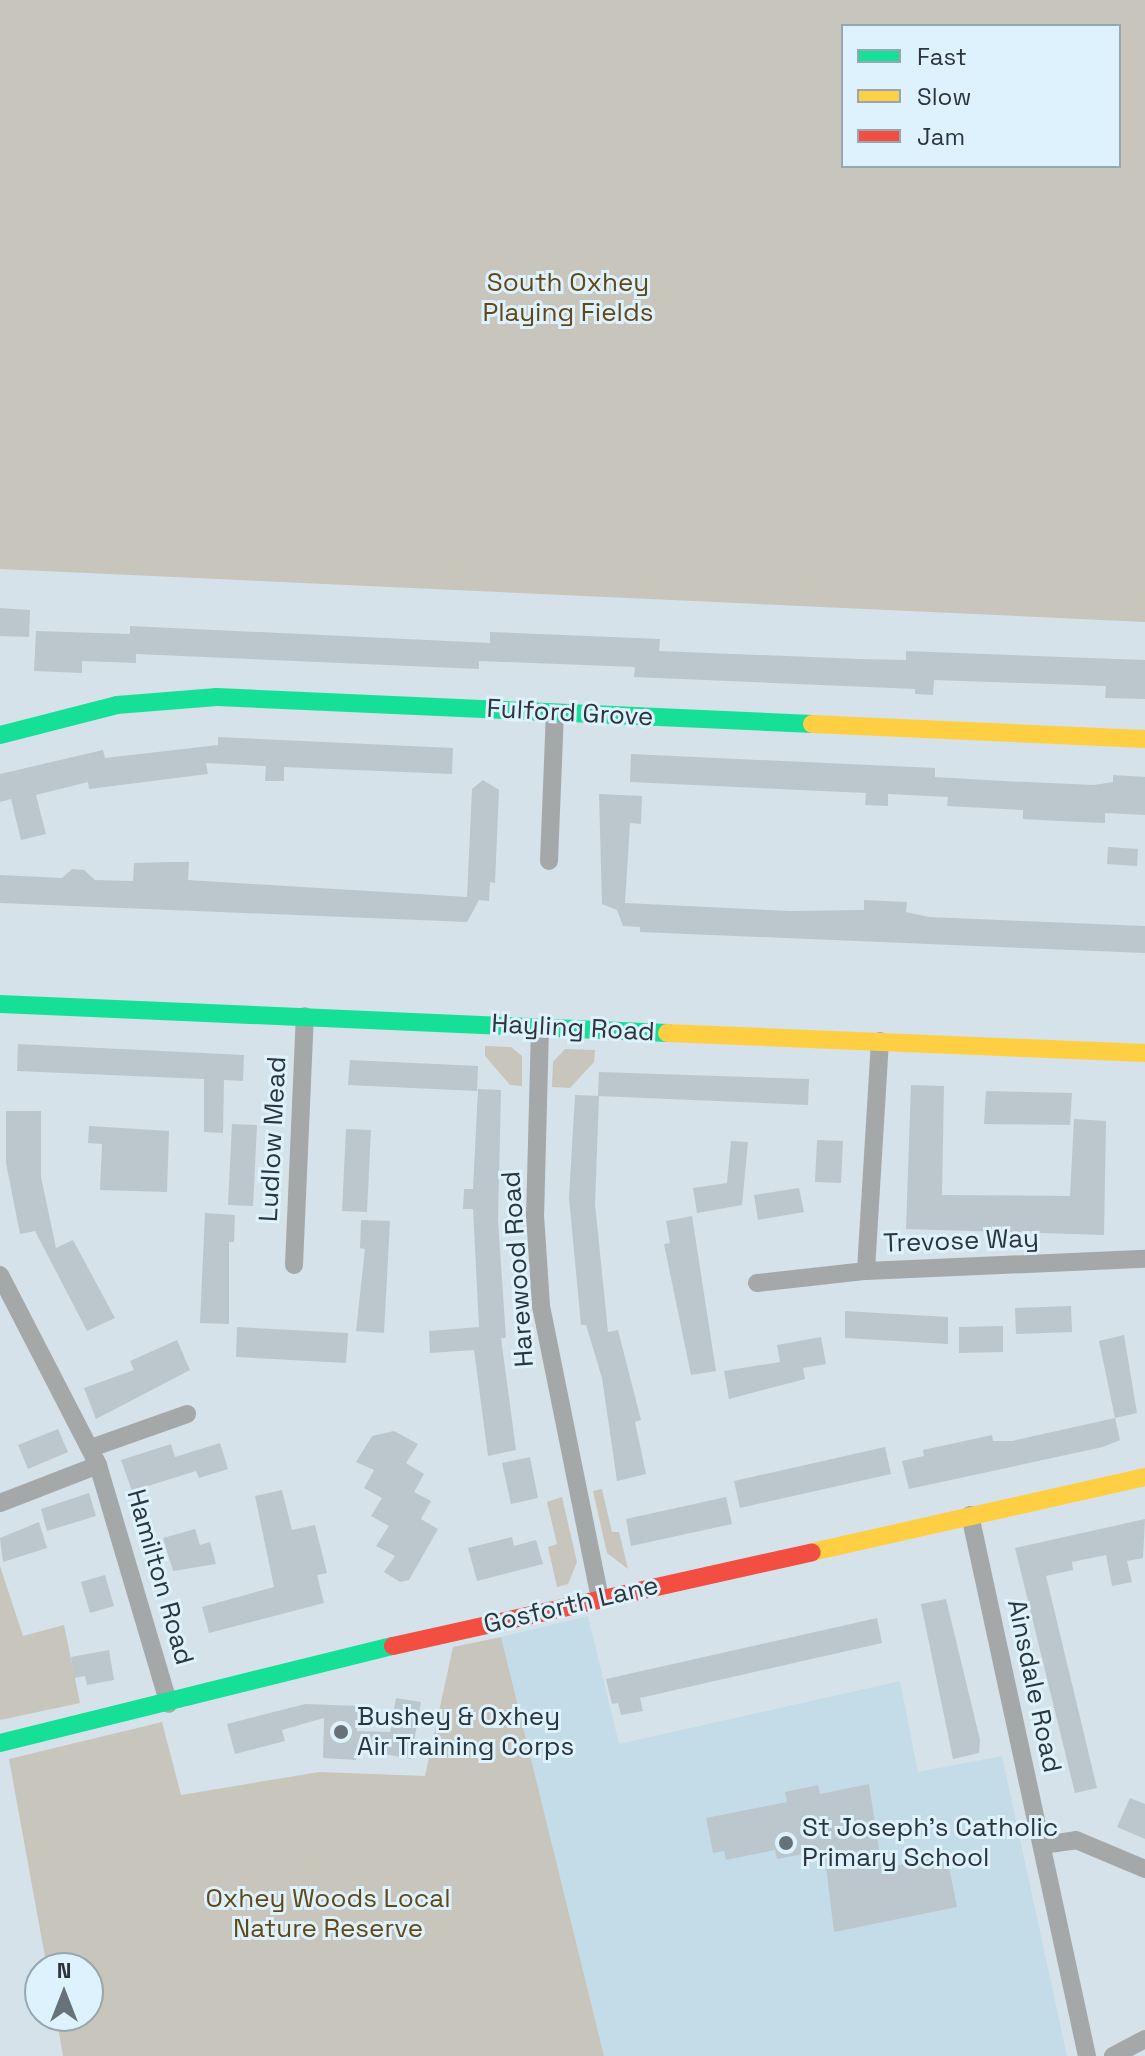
<!DOCTYPE html>
<style>
body{margin:0}
#map{position:relative;width:1145px;height:2056px;overflow:hidden;background:#d5e2ea;font-family:"Space Grotesk",sans-serif}
div>[style]{position:absolute}
.built>*{inset:0;background:#c4dce8}
.green>*{inset:0;background:#c7c5bc}
.building>*{inset:0;background:#bcc6cd}
.street>*{height:18px;margin:-9px;padding:0 9px;transform-origin:9px;border-radius:9px;background:#a5a8a9}
.fast>*{height:18px;margin:-9px;padding:0 9px;transform-origin:9px;border-radius:9px;background:#16e098}
.slow>*{height:18px;margin:-9px;padding:0 9px;transform-origin:9px;border-radius:9px;background:#ffcf43}
.jam>*{height:18px;margin:-9px;padding:0 9px;transform-origin:9px;border-radius:9px;background:#f24e42}
.dots>*{width:22px;height:22px;translate:-50% -50%;box-sizing:border-box;border:4px solid #def2fd;border-radius:50%}
span{translate:-50% -50%;white-space:nowrap;text-align:center;line-height:1.15;-webkit-text-stroke:6px #def2fd;paint-order:stroke}
.park-label{font-size:26px;color:#634817}
.street-label{font-size:26px;color:#2c353b}
.poi-label{font-size:26px;color:#2c353b}
.left{translate:0 -50%;text-align:left}
.legend{position:absolute;left:841px;top:24px;width:280px;height:144px;box-sizing:border-box;background:#def2fd;border:2px solid #97a6af;margin:0;padding:10px 14px;list-style:none;font-size:24px;color:#2c353b}
.legend li{display:flex;align-items:center;gap:16px;height:40px}
.legend b{width:40px;border:2px solid #97a6af}
.north{position:absolute;left:24px;top:1952px;width:80px;height:80px;box-sizing:border-box;background:#def2fd;border:2px solid #97a6af;border-radius:50%;rotate:0deg;font-size:22px;font-weight:700;line-height:32px;text-align:center;color:#2c353b}
.north::after{content:'';display:block;margin:auto;width:28px;height:36px;background:#677278;clip-path:polygon(50% 0,100% 100%,50% 72%,0 100%)}
</style>
<div id="map">
<div class="built">
<div style="clip-path:polygon(588px 1616px,619px 1744px,900px 1681px,918px 1772px,1002px 1756px,1067px 2056px,604px 2056px,501px 1637px)"></div>
</div>
<div class="green">
<div style="clip-path:polygon(evenodd,0 0,1145px 0,1145px 622px,0 569px,0 0,843px 26px,1119px 26px,1119px 166px,843px 166px,843px 26px)"></div>
<div style="clip-path:polygon(485px 1046px,511px 1047px,522px 1056px,522px 1086px,510px 1085px,485px 1056px)"></div>
<div style="clip-path:polygon(565px 1049px,595px 1050px,594px 1062px,570px 1088px,552px 1087px,553px 1062px)"></div>
<div style="clip-path:polygon(602px 1489px,612px 1532px,619px 1532px,628px 1569px,607px 1553px,593px 1491px)"></div>
<div style="clip-path:polygon(562px 1497px,577px 1562px,568px 1584px,557px 1587px,548px 1547px,557px 1544px,547px 1502px)"></div>
<div style="clip-path:polygon(0 1566px,23px 1636px,64px 1625px,80px 1703px,0 1720px)"></div>
<div style="clip-path:polygon(501px 1637px,604px 2056px,63px 2056px,56px 2016px,88px 2016px,88px 1968px,47px 1968px,9px 1759px,162px 1722px,181px 1795px,319px 1772px,425px 1776px,453px 1647px)"></div>
</div>
<div class="building">
<div style="clip-path:polygon(0 608px,30px 610px,29px 637px,0 636px)"></div>
<div style="clip-path:polygon(130px 626px,490px 643px,490px 632px,636px 638px,660px 639px,659px 651px,860px 659px,906px 660px,906px 651px,1145px 660px,1145px 699px,1105px 698px,1106px 686px,934px 680px,933px 695px,915px 694px,915px 689px,634px 677px,635px 667px,479px 661px,479px 669px,136px 654px,136px 663px,82px 661px,82px 673px,34px 671px,36px 631px,130px 634px)"></div>
<div style="clip-path:polygon(218px 737px,453px 748px,452px 774px,284px 767px,284px 781px,265px 781px,266px 766px,206px 763px,208px 774px,89px 789px,88px 782px,36px 795px,46px 834px,21px 840px,11px 799px,0 802px,0 774px,103px 750px,105px 758px,218px 745px)"></div>
<div style="clip-path:polygon(631px 754px,935px 768px,935px 777px,1003px 781px,1094px 785px,1113px 782px,1113px 775px,1145px 777px,1145px 815px,1105px 813px,1105px 823px,1059px 821px,1023px 819px,1023px 810px,947px 806px,948px 797px,888px 794px,888px 806px,865px 805px,866px 793px,630px 782px)"></div>
<div style="clip-path:polygon(483px 780px,499px 790px,495px 883px,490px 882px,489px 901px,479px 900px,467px 922px,0 903px,0 875px,62px 878px,72px 869px,84px 870px,95px 880px,133px 881px,134px 863px,171px 862px,189px 862px,188px 880px,467px 897px,472px 789px)"></div>
<div style="clip-path:polygon(599px 794px,642px 796px,641px 824px,630px 823px,625px 903px,790px 911px,864px 910px,864px 900px,907px 902px,906px 912px,929px 917px,1145px 926px,1145px 953px,640px 932px,640px 927px,623px 926px,617px 910px,602px 904px)"></div>
<div style="clip-path:polygon(1108px 847px,1138px 849px,1137px 866px,1107px 864px)"></div>
<div style="clip-path:polygon(18px 1044px,244px 1055px,243px 1081px,224px 1080px,223px 1133px,204px 1132px,204px 1079px,17px 1071px)"></div>
<div style="clip-path:polygon(350px 1060px,478px 1066px,477px 1091px,348px 1085px)"></div>
<div style="clip-path:polygon(599px 1072px,809px 1079px,808px 1105px,598px 1096px)"></div>
<div style="clip-path:polygon(911px 1085px,944px 1086px,942px 1195px,1070px 1196px,1074px 1119px,1106px 1121px,1104px 1235px,906px 1229px)"></div>
<div style="clip-path:polygon(478px 1089px,501px 1090px,498px 1220px,506px 1338px,501px 1338px,516px 1450px,488px 1456px,474px 1350px,430px 1353px,429px 1331px,479px 1327px,473px 1209px,463px 1209px,464px 1189px,473px 1189px)"></div>
<div style="clip-path:polygon(986px 1091px,1072px 1093px,1070px 1125px,984px 1124px)"></div>
<div style="clip-path:polygon(575px 1095px,599px 1096px,595px 1204px,608px 1332px,618px 1330px,641px 1420px,635px 1422px,646px 1474px,617px 1481px,602px 1378px,586px 1325px,581px 1325px,569px 1198px)"></div>
<div style="clip-path:polygon(6px 1111px,41px 1111px,41px 1177px,56px 1248px,73px 1240px,115px 1318px,87px 1331px,35px 1231px,20px 1234px,6px 1163px)"></div>
<div style="clip-path:polygon(232px 1124px,257px 1125px,253px 1206px,228px 1205px)"></div>
<div style="clip-path:polygon(89px 1126px,169px 1131px,167px 1192px,100px 1190px,102px 1144px,88px 1143px)"></div>
<div style="clip-path:polygon(346px 1129px,371px 1130px,367px 1212px,342px 1211px)"></div>
<div style="clip-path:polygon(817px 1140px,843px 1141px,841px 1183px,815px 1182px)"></div>
<div style="clip-path:polygon(731px 1141px,748px 1142px,742px 1205px,697px 1213px,693px 1188px,727px 1183px)"></div>
<div style="clip-path:polygon(799px 1188px,804px 1212px,758px 1220px,754px 1195px)"></div>
<div style="clip-path:polygon(205px 1213px,235px 1215px,234px 1242px,229px 1242px,229px 1324px,200px 1323px)"></div>
<div style="clip-path:polygon(692px 1216px,716px 1371px,691px 1375px,664px 1244px,670px 1243px,666px 1221px)"></div>
<div style="clip-path:polygon(361px 1220px,390px 1221px,384px 1333px,356px 1331px,365px 1249px,360px 1248px)"></div>
<div style="clip-path:polygon(1071px 1306px,1072px 1332px,1016px 1334px,1015px 1308px)"></div>
<div style="clip-path:polygon(845px 1311px,948px 1317px,948px 1344px,845px 1338px)"></div>
<div style="clip-path:polygon(1003px 1326px,1003px 1352px,959px 1353px,959px 1327px)"></div>
<div style="clip-path:polygon(237px 1327px,348px 1333px,346px 1363px,236px 1357px)"></div>
<div style="clip-path:polygon(1124px 1335px,1137px 1413px,1115px 1418px,1099px 1341px)"></div>
<div style="clip-path:polygon(821px 1337px,826px 1364px,803px 1368px,805px 1379px,729px 1399px,724px 1371px,780px 1362px,777px 1345px)"></div>
<div style="clip-path:polygon(177px 1340px,190px 1370px,96px 1419px,84px 1388px,134px 1370px,130px 1361px)"></div>
<div style="clip-path:polygon(1115px 1418px,1120px 1440px,1103px 1447px,909px 1489px,902px 1461px,924px 1456px,923px 1450px,992px 1435px,993px 1441px,1012px 1441px)"></div>
<div style="clip-path:polygon(58px 1429px,68px 1452px,28px 1469px,18px 1445px)"></div>
<div style="clip-path:polygon(394px 1431px,418px 1444px,406px 1463px,424px 1474px,414px 1492px,431px 1501px,421px 1519px,438px 1529px,409px 1580px,400px 1582px,384px 1572px,395px 1556px,376px 1546px,389px 1526px,371px 1516px,382px 1498px,364px 1488px,374px 1470px,356px 1462px,372px 1436px)"></div>
<div style="clip-path:polygon(220px 1443px,228px 1469px,199px 1478px,196px 1471px,132px 1491px,121px 1460px,171px 1444px,175px 1457px)"></div>
<div style="clip-path:polygon(885px 1447px,891px 1474px,740px 1508px,734px 1481px)"></div>
<div style="clip-path:polygon(530px 1457px,538px 1498px,511px 1504px,502px 1463px)"></div>
<div style="clip-path:polygon(282px 1490px,292px 1530px,315px 1525px,327px 1573px,317px 1575px,324px 1603px,209px 1633px,202px 1607px,274px 1587px,255px 1496px)"></div>
<div style="clip-path:polygon(89px 1493px,96px 1516px,47px 1531px,41px 1509px)"></div>
<div style="clip-path:polygon(726px 1497px,732px 1524px,631px 1546px,626px 1519px)"></div>
<div style="clip-path:polygon(1145px 1519px,1143px 1558px,1127px 1561px,1132px 1582px,1112px 1586px,1106px 1555px,1072px 1562px,1073px 1570px,1046px 1576px,1097px 1788px,1075px 1793px,1015px 1548px)"></div>
<div style="clip-path:polygon(39px 1522px,47px 1548px,3px 1562px,0 1538px)"></div>
<div style="clip-path:polygon(195px 1529px,200px 1545px,210px 1542px,216px 1564px,173px 1571px,163px 1538px)"></div>
<div style="clip-path:polygon(512px 1537px,514px 1546px,536px 1540px,543px 1564px,477px 1581px,468px 1548px)"></div>
<div style="clip-path:polygon(105px 1575px,114px 1606px,90px 1613px,81px 1582px)"></div>
<div style="clip-path:polygon(946px 1599px,980px 1740px,979px 1753px,953px 1759px,921px 1604px)"></div>
<div style="clip-path:polygon(877px 1618px,882px 1643px,640px 1698px,643px 1711px,621px 1715px,618px 1703px,612px 1704px,606px 1679px)"></div>
<div style="clip-path:polygon(109px 1650px,114px 1680px,87px 1685px,85px 1676px,74px 1678px,71px 1657px)"></div>
<div style="clip-path:polygon(396px 1698px,421px 1702px,411px 1759px,357px 1749px,356px 1760px,323px 1758px,324px 1718px,282px 1730px,285px 1741px,235px 1754px,227px 1724px,305px 1704px,358px 1706px,357px 1731px,390px 1732px)"></div>
<div style="clip-path:polygon(869px 1784px,882px 1869px,930px 1858px,931px 1865px,948px 1862px,957px 1907px,834px 1932px,824px 1850px,777px 1859px,775px 1850px,726px 1860px,724px 1851px,713px 1853px,706px 1818px,787px 1802px,785px 1792px,818px 1785px,820px 1794px)"></div>
<div style="clip-path:polygon(1130px 1798px,1145px 1804px,1145px 1839px,1117px 1827px)"></div>
</div>
<div class="street">
<div style="left:549px;top:861px;width:148px;rotate:-87.7deg"></div>
<div style="left:540px;top:1027px;width:188px;rotate:91.5deg"></div>
<div style="left:535px;top:1215px;width:91px;rotate:86.2deg"></div>
<div style="left:541px;top:1306px;width:299px;rotate:78.6deg"></div>
<div style="left:880px;top:1041px;width:230px;rotate:93.5deg"></div>
<div style="left:866px;top:1271px;width:279px;rotate:-2.5deg"></div>
<div style="left:294px;top:1265px;width:249px;rotate:-87.5deg"></div>
<div style="left:0;top:1275px;width:214px;rotate:62.7deg"></div>
<div style="left:98px;top:1465px;width:249px;rotate:73.5deg"></div>
<div style="left:757px;top:1283px;width:110px;rotate:-6.3deg"></div>
<div style="left:91px;top:1448px;width:102px;rotate:-19.5deg"></div>
<div style="left:0;top:1503px;width:105px;rotate:-21.2deg"></div>
<div style="left:970px;top:1515px;width:554px;rotate:77.8deg"></div>
<div style="left:1042px;top:1845px;width:34px;rotate:-8deg"></div>
<div style="left:1076px;top:1840px;width:75px;rotate:22.8deg"></div>
<div style="left:1113px;top:2056px;width:36px;rotate:-28deg"></div>
</div>
<div class="fast">
<div style="left:0;top:735px;width:121px;rotate:-14.4deg"></div>
<div style="left:117px;top:705px;width:100px;rotate:-4.6deg"></div>
<div style="left:217px;top:697px;width:596px;rotate:2.6deg"></div>
<div style="left:0;top:1004px;width:668px;rotate:2.49deg"></div>
<div style="left:0;top:1743px;width:405px;rotate:-13.9deg"></div>
</div>
<div class="slow">
<div style="left:812px;top:724px;width:333px;rotate:2.6deg"></div>
<div style="left:667px;top:1033px;width:478px;rotate:2.4deg"></div>
<div style="left:812px;top:1552px;width:341px;rotate:-12.7deg"></div>
</div>
<div class="jam">
<div style="left:393px;top:1646px;width:429px;rotate:-12.6deg"></div>
</div>
<div class="dots">
<div style="left:341px;top:1732px;background:#677278"></div>
<div style="left:786px;top:1843px;background:#677278"></div>
</div>
<div class="park-label">
<span style="left:568px;top:298px">South Oxhey<br>Playing Fields</span>
<span style="left:328px;top:1914px">Oxhey Woods Local<br>Nature Reserve</span>
</div>
<div class="street-label">
<span style="left:570px;top:713px;rotate:3deg">Fulford Grove</span>
<span style="left:573px;top:1028px;rotate:3deg">Hayling Road</span>
<span style="left:273px;top:1139px;rotate:-87deg">Ludlow Mead</span>
<span style="left:961px;top:1241px;rotate:-2deg">Trevose Way</span>
<span style="left:518px;top:1269px;rotate:-94deg">Harewood Road</span>
<span style="left:160px;top:1577px;rotate:74deg">Hamilton Road</span>
<span style="left:571px;top:1605px;rotate:-13deg">Gosforth Lane</span>
<span style="left:1034px;top:1686px;rotate:78deg">Ainsdale Road</span>
</div>
<div class="poi-label">
<span class="left" style="left:357px;top:1732px">Bushey &amp; Oxhey<br>Air Training Corps</span>
<span class="left" style="left:802px;top:1843px">St Joseph's Catholic<br>Primary School</span>
</div>
<ul class="legend">
<li><b style="height:10px;background:#16e098"></b>Fast</li>
<li><b style="height:10px;background:#ffcf43"></b>Slow</li>
<li><b style="height:10px;background:#f24e42"></b>Jam</li>
</ul>
<div class="north">N</div>
</div>
